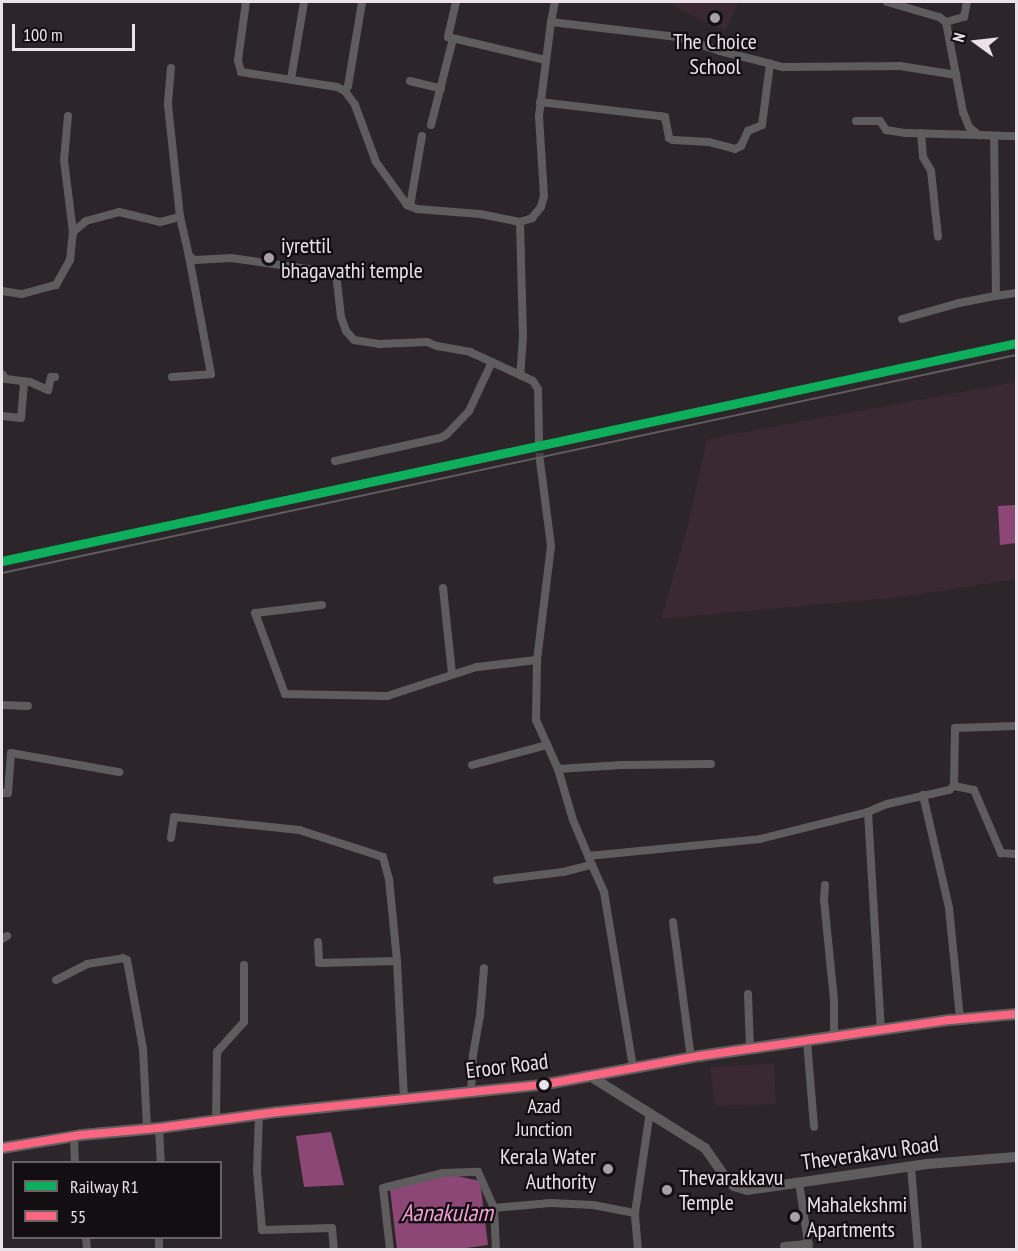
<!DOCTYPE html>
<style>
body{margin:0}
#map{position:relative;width:1018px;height:1251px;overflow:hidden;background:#2c2529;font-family:"PT Sans Narrow",sans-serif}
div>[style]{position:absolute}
.built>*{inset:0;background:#3a2933}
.water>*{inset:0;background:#8d4776}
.minor-tunnel>*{height:8px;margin-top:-4px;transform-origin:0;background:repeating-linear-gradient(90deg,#494146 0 8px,transparent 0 12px)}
.minor>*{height:8px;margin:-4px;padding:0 4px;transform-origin:4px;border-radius:4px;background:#5f5c5e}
.tertiary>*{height:10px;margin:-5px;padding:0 5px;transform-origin:5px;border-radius:5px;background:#5f5c5e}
.secondary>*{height:12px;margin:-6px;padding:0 6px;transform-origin:6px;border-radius:6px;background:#625e60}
.rail>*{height:2px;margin:-1px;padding:0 1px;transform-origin:1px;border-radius:1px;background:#615c5f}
.bus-1>*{height:8px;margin:-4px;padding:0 4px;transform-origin:4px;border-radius:4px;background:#fa6682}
.rail-1>*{height:9px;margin:-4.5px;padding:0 4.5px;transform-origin:4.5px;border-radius:4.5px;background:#0daf5c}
.dots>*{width:16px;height:16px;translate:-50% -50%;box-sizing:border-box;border:3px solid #130e11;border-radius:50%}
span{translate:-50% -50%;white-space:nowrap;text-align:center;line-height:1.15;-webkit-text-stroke:4.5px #130e11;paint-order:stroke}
.bus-label{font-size:20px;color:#ebe2e7}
.poi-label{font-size:22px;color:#ebe2e7}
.left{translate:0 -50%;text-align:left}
.right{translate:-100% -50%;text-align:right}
.street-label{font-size:22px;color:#ebe2e7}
.water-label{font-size:24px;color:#f49fd5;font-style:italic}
.frame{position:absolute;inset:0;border:3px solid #ebe2e7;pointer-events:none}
.legend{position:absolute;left:12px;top:1161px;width:210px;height:78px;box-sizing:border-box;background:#130e11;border:2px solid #696367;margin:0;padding:8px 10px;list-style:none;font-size:18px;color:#ebe2e7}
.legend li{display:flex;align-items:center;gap:12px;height:30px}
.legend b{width:30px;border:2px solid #696367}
.north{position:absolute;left:946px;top:12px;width:60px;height:60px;-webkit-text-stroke:4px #130e11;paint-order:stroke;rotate:285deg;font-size:16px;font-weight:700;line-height:24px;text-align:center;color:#ebe2e7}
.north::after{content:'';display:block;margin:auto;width:21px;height:27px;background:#ebe2e7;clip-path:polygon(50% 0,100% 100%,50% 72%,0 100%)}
.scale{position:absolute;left:12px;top:24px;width:123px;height:27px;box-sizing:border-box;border:3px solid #ebe2e7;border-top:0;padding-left:8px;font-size:18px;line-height:21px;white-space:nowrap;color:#ebe2e7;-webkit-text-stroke:4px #130e11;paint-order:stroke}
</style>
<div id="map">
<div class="built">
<div style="clip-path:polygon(672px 2px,739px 2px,725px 31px,671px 5px)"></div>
<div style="clip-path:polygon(1016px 382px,1016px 579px,902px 597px,661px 619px,688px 525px,707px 439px)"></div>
<div style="clip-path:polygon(774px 1063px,776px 1104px,715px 1106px,710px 1067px)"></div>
</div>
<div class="water">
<div style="clip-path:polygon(1016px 505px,1016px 543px,1000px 545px,998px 506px)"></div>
<div style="clip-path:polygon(331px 1132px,344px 1185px,304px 1187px,296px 1136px)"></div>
<div style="clip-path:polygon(452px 1175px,480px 1181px,488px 1245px,459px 1249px,397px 1249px,390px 1189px)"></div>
</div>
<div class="minor-tunnel">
<div style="left:539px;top:441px;width:20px;rotate:87deg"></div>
</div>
<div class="minor">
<div style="left:246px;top:2px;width:59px;rotate:97.9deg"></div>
<div style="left:238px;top:60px;width:12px;rotate:76deg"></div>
<div style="left:241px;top:72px;width:97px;rotate:8.9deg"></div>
<div style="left:337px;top:87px;width:9px;rotate:27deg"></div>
<div style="left:345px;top:91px;width:17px;rotate:54deg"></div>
<div style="left:355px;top:105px;width:61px;rotate:69.8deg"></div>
<div style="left:376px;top:162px;width:53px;rotate:54.2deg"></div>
<div style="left:407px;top:205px;width:11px;rotate:22deg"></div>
<div style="left:417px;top:209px;width:63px;rotate:4.5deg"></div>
<div style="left:480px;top:214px;width:41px;rotate:11.3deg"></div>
<div style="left:520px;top:222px;width:13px;rotate:-18deg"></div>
<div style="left:532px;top:218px;width:14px;rotate:-51deg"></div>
<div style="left:541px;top:207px;width:11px;rotate:-75deg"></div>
<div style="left:544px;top:196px;width:80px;rotate:-93.6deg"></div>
<div style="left:539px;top:116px;width:95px;rotate:-82.7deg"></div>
<div style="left:551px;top:22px;width:127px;rotate:6.8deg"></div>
<div style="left:677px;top:37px;width:45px;rotate:18deg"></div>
<div style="left:720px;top:51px;width:65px;rotate:14.3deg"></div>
<div style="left:783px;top:67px;width:117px;rotate:-0.5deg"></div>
<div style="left:900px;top:66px;width:57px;rotate:9.1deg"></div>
<div style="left:456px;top:2px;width:36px;rotate:103deg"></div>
<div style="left:448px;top:37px;width:100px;rotate:13.3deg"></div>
<div style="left:887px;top:2px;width:54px;rotate:16.1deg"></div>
<div style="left:939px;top:17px;width:9px;rotate:36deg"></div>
<div style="left:946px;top:22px;width:92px;rotate:79.3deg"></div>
<div style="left:963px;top:112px;width:16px;rotate:68deg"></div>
<div style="left:969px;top:127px;width:13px;rotate:39deg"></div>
<div style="left:979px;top:135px;width:37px;rotate:2deg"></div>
<div style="left:551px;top:22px;width:20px;rotate:-79deg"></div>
<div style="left:946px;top:22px;width:19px;rotate:-16deg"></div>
<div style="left:964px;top:17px;width:15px;rotate:-79deg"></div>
<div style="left:171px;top:68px;width:37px;rotate:95deg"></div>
<div style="left:168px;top:105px;width:113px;rotate:83.9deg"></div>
<div style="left:291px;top:79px;width:78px;rotate:-80.4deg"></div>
<div style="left:410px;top:81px;width:32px;rotate:14deg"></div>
<div style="left:345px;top:91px;width:6px;rotate:-59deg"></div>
<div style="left:348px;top:86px;width:85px;rotate:-80.5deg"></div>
<div style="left:540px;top:102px;width:121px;rotate:6.7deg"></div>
<div style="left:660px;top:116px;width:5px;rotate:11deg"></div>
<div style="left:665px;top:117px;width:21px;rotate:79deg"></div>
<div style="left:669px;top:138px;width:4px;rotate:27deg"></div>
<div style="left:673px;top:140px;width:36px;rotate:3deg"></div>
<div style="left:709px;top:142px;width:27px;rotate:15deg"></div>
<div style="left:735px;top:149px;width:7px;rotate:-27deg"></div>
<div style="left:741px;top:146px;width:17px;rotate:-65deg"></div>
<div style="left:748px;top:131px;width:15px;rotate:-23deg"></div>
<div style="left:762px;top:125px;width:62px;rotate:-82.5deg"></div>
<div style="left:68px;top:116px;width:44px;rotate:95.2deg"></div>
<div style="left:64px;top:160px;width:73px;rotate:82.9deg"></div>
<div style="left:856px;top:121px;width:24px"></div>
<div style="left:880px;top:121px;width:11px;rotate:56deg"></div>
<div style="left:886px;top:130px;width:20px;rotate:9deg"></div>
<div style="left:906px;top:133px;width:72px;rotate:1.6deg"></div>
<div style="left:431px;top:125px;width:89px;rotate:-75.7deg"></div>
<div style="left:921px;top:133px;width:24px;rotate:85deg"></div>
<div style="left:923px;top:157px;width:16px;rotate:60deg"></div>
<div style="left:931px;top:171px;width:66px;rotate:83.9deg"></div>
<div style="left:410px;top:206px;width:71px;rotate:-80.3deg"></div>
<div style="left:520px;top:222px;width:114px;rotate:88.5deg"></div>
<div style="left:523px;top:336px;width:39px;rotate:94deg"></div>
<div style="left:520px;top:375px;width:14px;rotate:25deg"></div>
<div style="left:533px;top:381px;width:9px;rotate:58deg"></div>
<div style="left:538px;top:389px;width:52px;rotate:88.9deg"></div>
<div style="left:2px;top:291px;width:20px;rotate:9deg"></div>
<div style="left:22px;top:294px;width:35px;rotate:-15deg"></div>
<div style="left:56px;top:285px;width:29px;rotate:-61deg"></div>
<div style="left:70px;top:260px;width:28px;rotate:-84deg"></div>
<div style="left:73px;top:232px;width:17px;rotate:-40deg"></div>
<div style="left:86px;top:221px;width:34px;rotate:-15deg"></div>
<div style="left:119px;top:212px;width:42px;rotate:13.7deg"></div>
<div style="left:160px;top:222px;width:21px;rotate:-14deg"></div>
<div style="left:180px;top:217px;width:40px;rotate:77deg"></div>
<div style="left:189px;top:256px;width:7px;rotate:34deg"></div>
<div style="left:195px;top:260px;width:36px;rotate:-3deg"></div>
<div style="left:231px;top:258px;width:106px;rotate:8.1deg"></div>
<div style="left:336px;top:273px;width:44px;rotate:83.5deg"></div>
<div style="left:341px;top:317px;width:15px;rotate:70deg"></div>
<div style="left:346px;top:331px;width:12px;rotate:48deg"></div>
<div style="left:354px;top:340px;width:25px;rotate:9deg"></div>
<div style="left:379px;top:344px;width:48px;rotate:-2.4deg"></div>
<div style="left:427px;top:342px;width:11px;rotate:22deg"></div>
<div style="left:437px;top:346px;width:34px;rotate:10deg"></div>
<div style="left:470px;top:352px;width:55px;rotate:24.7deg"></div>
<div style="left:996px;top:296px;width:20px;rotate:-9deg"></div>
<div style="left:902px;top:319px;width:59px;rotate:-15.7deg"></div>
<div style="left:959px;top:303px;width:38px;rotate:-11deg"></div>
<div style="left:996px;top:296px;width:160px;rotate:-90.7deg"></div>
<div style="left:2px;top:374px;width:6px;rotate:51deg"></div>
<div style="left:6px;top:379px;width:24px;rotate:7deg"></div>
<div style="left:30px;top:382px;width:20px;rotate:24deg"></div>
<div style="left:48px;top:390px;width:13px;rotate:-77deg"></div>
<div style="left:51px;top:377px;width:4px"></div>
<div style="left:172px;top:377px;width:39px;rotate:-4deg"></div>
<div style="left:211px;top:374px;width:120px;rotate:-100.6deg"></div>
<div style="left:2px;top:416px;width:19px;rotate:6deg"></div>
<div style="left:21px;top:418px;width:37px;rotate:-85deg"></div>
<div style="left:335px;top:461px;width:107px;rotate:-12.4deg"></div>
<div style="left:440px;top:438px;width:7px;rotate:-27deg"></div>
<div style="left:446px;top:435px;width:33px;rotate:-46deg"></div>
<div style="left:469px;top:411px;width:54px;rotate:-64.9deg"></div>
<div style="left:540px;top:461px;width:86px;rotate:82.6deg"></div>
<div style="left:551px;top:546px;width:115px;rotate:97deg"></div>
<div style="left:537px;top:660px;width:60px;rotate:91deg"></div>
<div style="left:536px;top:720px;width:54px;rotate:65.8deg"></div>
<div style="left:558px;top:769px;width:53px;rotate:73.6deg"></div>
<div style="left:573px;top:820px;width:49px;rotate:67.1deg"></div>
<div style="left:443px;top:588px;width:86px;rotate:84deg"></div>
<div style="left:322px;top:605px;width:67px;rotate:173.2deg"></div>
<div style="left:255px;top:613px;width:86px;rotate:69.7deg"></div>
<div style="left:285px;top:694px;width:102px;rotate:1.1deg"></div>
<div style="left:387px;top:696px;width:95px;rotate:-17.9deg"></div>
<div style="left:477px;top:667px;width:60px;rotate:-6.7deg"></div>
<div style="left:2px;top:705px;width:26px;rotate:2deg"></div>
<div style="left:472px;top:765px;width:78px;rotate:-14.9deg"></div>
<div style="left:558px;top:769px;width:64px;rotate:-3.6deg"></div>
<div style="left:622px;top:765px;width:89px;rotate:-0.6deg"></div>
<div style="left:954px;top:786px;width:20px;rotate:11deg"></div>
<div style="left:974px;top:790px;width:69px;rotate:66.8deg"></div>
<div style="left:1001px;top:853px;width:15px;rotate:4deg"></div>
<div style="left:2px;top:793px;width:6px"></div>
<div style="left:8px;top:793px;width:40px;rotate:-85.7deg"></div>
<div style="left:11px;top:753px;width:110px;rotate:10deg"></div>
<div style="left:923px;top:795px;width:116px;rotate:77deg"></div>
<div style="left:949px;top:908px;width:112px;rotate:84.3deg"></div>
<div style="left:868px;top:812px;width:218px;rotate:86.6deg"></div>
<div style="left:171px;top:838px;width:21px;rotate:-82deg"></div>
<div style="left:174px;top:817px;width:126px;rotate:5.9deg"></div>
<div style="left:299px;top:830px;width:88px;rotate:17.8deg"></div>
<div style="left:383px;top:857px;width:23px;rotate:75deg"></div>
<div style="left:389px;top:879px;width:82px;rotate:84.4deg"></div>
<div style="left:588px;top:856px;width:173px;rotate:-5.6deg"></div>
<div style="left:760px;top:839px;width:111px;rotate:-14deg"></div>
<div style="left:868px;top:812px;width:21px;rotate:-23deg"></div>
<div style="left:887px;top:804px;width:64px;rotate:-12.7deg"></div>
<div style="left:949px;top:790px;width:6px;rotate:-39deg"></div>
<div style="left:954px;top:786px;width:58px;rotate:-89deg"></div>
<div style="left:955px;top:728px;width:61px;rotate:-1.9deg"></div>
<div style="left:497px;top:880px;width:66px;rotate:-6.9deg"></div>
<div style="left:563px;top:872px;width:30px;rotate:-14deg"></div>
<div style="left:592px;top:865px;width:30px;rotate:66deg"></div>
<div style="left:604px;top:892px;width:178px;rotate:80.6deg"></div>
<div style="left:825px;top:885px;width:15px;rotate:94deg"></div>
<div style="left:824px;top:900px;width:101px;rotate:84.3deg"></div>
<div style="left:834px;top:1001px;width:36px;rotate:90deg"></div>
<div style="left:673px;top:922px;width:137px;rotate:82.5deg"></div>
<div style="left:2px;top:939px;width:6px;rotate:-31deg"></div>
<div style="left:318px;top:942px;width:21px;rotate:87deg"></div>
<div style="left:319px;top:963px;width:78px;rotate:-1.5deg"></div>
<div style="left:397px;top:961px;width:138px;rotate:87.1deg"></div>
<div style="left:56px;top:980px;width:35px;rotate:-27deg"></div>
<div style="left:87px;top:964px;width:36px;rotate:-9deg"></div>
<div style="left:123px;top:958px;width:4px;rotate:27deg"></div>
<div style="left:127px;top:960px;width:90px;rotate:79.8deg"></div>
<div style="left:143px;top:1049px;width:80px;rotate:87.1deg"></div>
<div style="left:748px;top:994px;width:55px;rotate:87.9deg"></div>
<div style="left:807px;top:1041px;width:86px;rotate:85.3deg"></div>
<div style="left:471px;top:1092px;width:37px;rotate:-87deg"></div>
<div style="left:473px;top:1055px;width:40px;rotate:-80deg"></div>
<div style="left:480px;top:1016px;width:48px;rotate:-85.2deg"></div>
<div style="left:259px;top:1114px;width:56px;rotate:92deg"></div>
<div style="left:257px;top:1170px;width:60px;rotate:85.2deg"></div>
<div style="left:262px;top:1230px;width:70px;rotate:-1.6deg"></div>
<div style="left:332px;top:1228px;width:22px;rotate:85deg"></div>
<div style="left:216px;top:1120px;width:68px;rotate:-89.2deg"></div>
<div style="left:217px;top:1052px;width:40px;rotate:-48deg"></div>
<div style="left:244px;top:1022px;width:57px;rotate:-90deg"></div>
<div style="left:159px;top:1128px;width:34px;rotate:87deg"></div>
<div style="left:74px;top:1136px;width:26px;rotate:88deg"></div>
<div style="left:911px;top:1167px;width:83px;rotate:85.2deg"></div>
<div style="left:799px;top:1182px;width:69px;rotate:81.6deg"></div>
<div style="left:86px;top:1238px;width:12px;rotate:85deg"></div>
<div style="left:159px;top:1238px;width:12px;rotate:90deg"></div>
<div style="left:784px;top:1246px;width:25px;rotate:-5deg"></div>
<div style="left:390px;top:1250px;width:62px;rotate:-96.4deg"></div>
<div style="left:383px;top:1188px;width:62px;rotate:-14deg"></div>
<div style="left:443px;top:1173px;width:35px;rotate:-2deg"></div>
<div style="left:478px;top:1172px;width:39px;rotate:66deg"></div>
<div style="left:496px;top:1250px;width:42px;rotate:-92.7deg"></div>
<div style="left:494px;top:1208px;width:57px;rotate:-5deg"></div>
<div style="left:551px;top:1203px;width:42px;rotate:2.7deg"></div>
<div style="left:593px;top:1205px;width:43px;rotate:10.8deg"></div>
<div style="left:638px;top:1250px;width:37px;rotate:-95deg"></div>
<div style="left:635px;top:1213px;width:102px;rotate:-81.6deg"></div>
</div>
<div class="tertiary">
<div style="left:590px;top:1076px;width:136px;rotate:32.1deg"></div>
<div style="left:705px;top:1148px;width:40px;rotate:55.1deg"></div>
<div style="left:728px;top:1181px;width:8px;rotate:40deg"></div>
<div style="left:734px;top:1186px;width:14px;rotate:17deg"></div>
<div style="left:747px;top:1190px;width:182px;rotate:-8.2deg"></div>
<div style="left:927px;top:1164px;width:89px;rotate:-4.5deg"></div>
</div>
<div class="secondary">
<div style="left:2px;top:1148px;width:80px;rotate:-9.3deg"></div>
<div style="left:81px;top:1135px;width:78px;rotate:-5.1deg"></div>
<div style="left:159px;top:1128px;width:120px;rotate:-7.7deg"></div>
<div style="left:278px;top:1112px;width:264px;rotate:-5.9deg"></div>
<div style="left:541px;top:1085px;width:161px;rotate:-10.4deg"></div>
<div style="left:699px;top:1056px;width:254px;rotate:-8.2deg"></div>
<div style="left:950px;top:1020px;width:66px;rotate:-5.2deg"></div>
</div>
<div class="rail">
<div style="left:2px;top:561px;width:1037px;rotate:-12.13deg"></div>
<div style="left:2px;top:573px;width:1037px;rotate:-12.13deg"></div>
</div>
<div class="bus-1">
<div style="left:2px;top:1148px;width:80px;rotate:-9.3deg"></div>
<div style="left:81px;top:1135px;width:78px;rotate:-5.1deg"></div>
<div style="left:159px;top:1128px;width:120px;rotate:-7.7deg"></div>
<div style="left:278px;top:1112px;width:264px;rotate:-5.9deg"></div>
<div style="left:541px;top:1085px;width:161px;rotate:-10.4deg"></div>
<div style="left:699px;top:1056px;width:254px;rotate:-8.2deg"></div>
<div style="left:950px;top:1020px;width:66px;rotate:-5.2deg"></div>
</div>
<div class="rail-1">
<div style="left:2px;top:561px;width:1037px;rotate:-12.13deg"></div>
</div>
<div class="dots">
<div style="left:715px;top:18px;background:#a8a0a4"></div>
<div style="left:269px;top:258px;background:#a8a0a4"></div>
<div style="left:544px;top:1085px;background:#ebe2e7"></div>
<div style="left:608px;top:1169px;background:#a8a0a4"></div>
<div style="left:667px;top:1190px;background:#a8a0a4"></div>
<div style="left:795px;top:1217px;background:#a8a0a4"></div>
</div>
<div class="bus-label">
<span style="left:544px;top:1118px">Azad<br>Junction</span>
</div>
<div class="poi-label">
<span style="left:715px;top:54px">The Choice<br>School</span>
<span class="left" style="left:281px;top:258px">iyrettil<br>bhagavathi temple</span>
<span class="right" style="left:596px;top:1169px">Kerala Water<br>Authority</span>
<span class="left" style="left:679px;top:1190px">Thevarakkavu<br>Temple</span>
<span class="left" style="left:807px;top:1217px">Mahalekshmi<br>Apartments</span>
</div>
<div class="street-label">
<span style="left:507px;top:1066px;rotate:-7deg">Eroor Road</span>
<span style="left:870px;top:1153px;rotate:-8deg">Theverakavu Road</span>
</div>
<div class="water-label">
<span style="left:447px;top:1213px">Aanakulam</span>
</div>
<div class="frame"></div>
<ul class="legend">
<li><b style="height:8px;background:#0daf5c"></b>Railway R1</li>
<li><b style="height:8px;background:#fa6682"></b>55</li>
</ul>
<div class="north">N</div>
<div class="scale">100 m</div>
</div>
